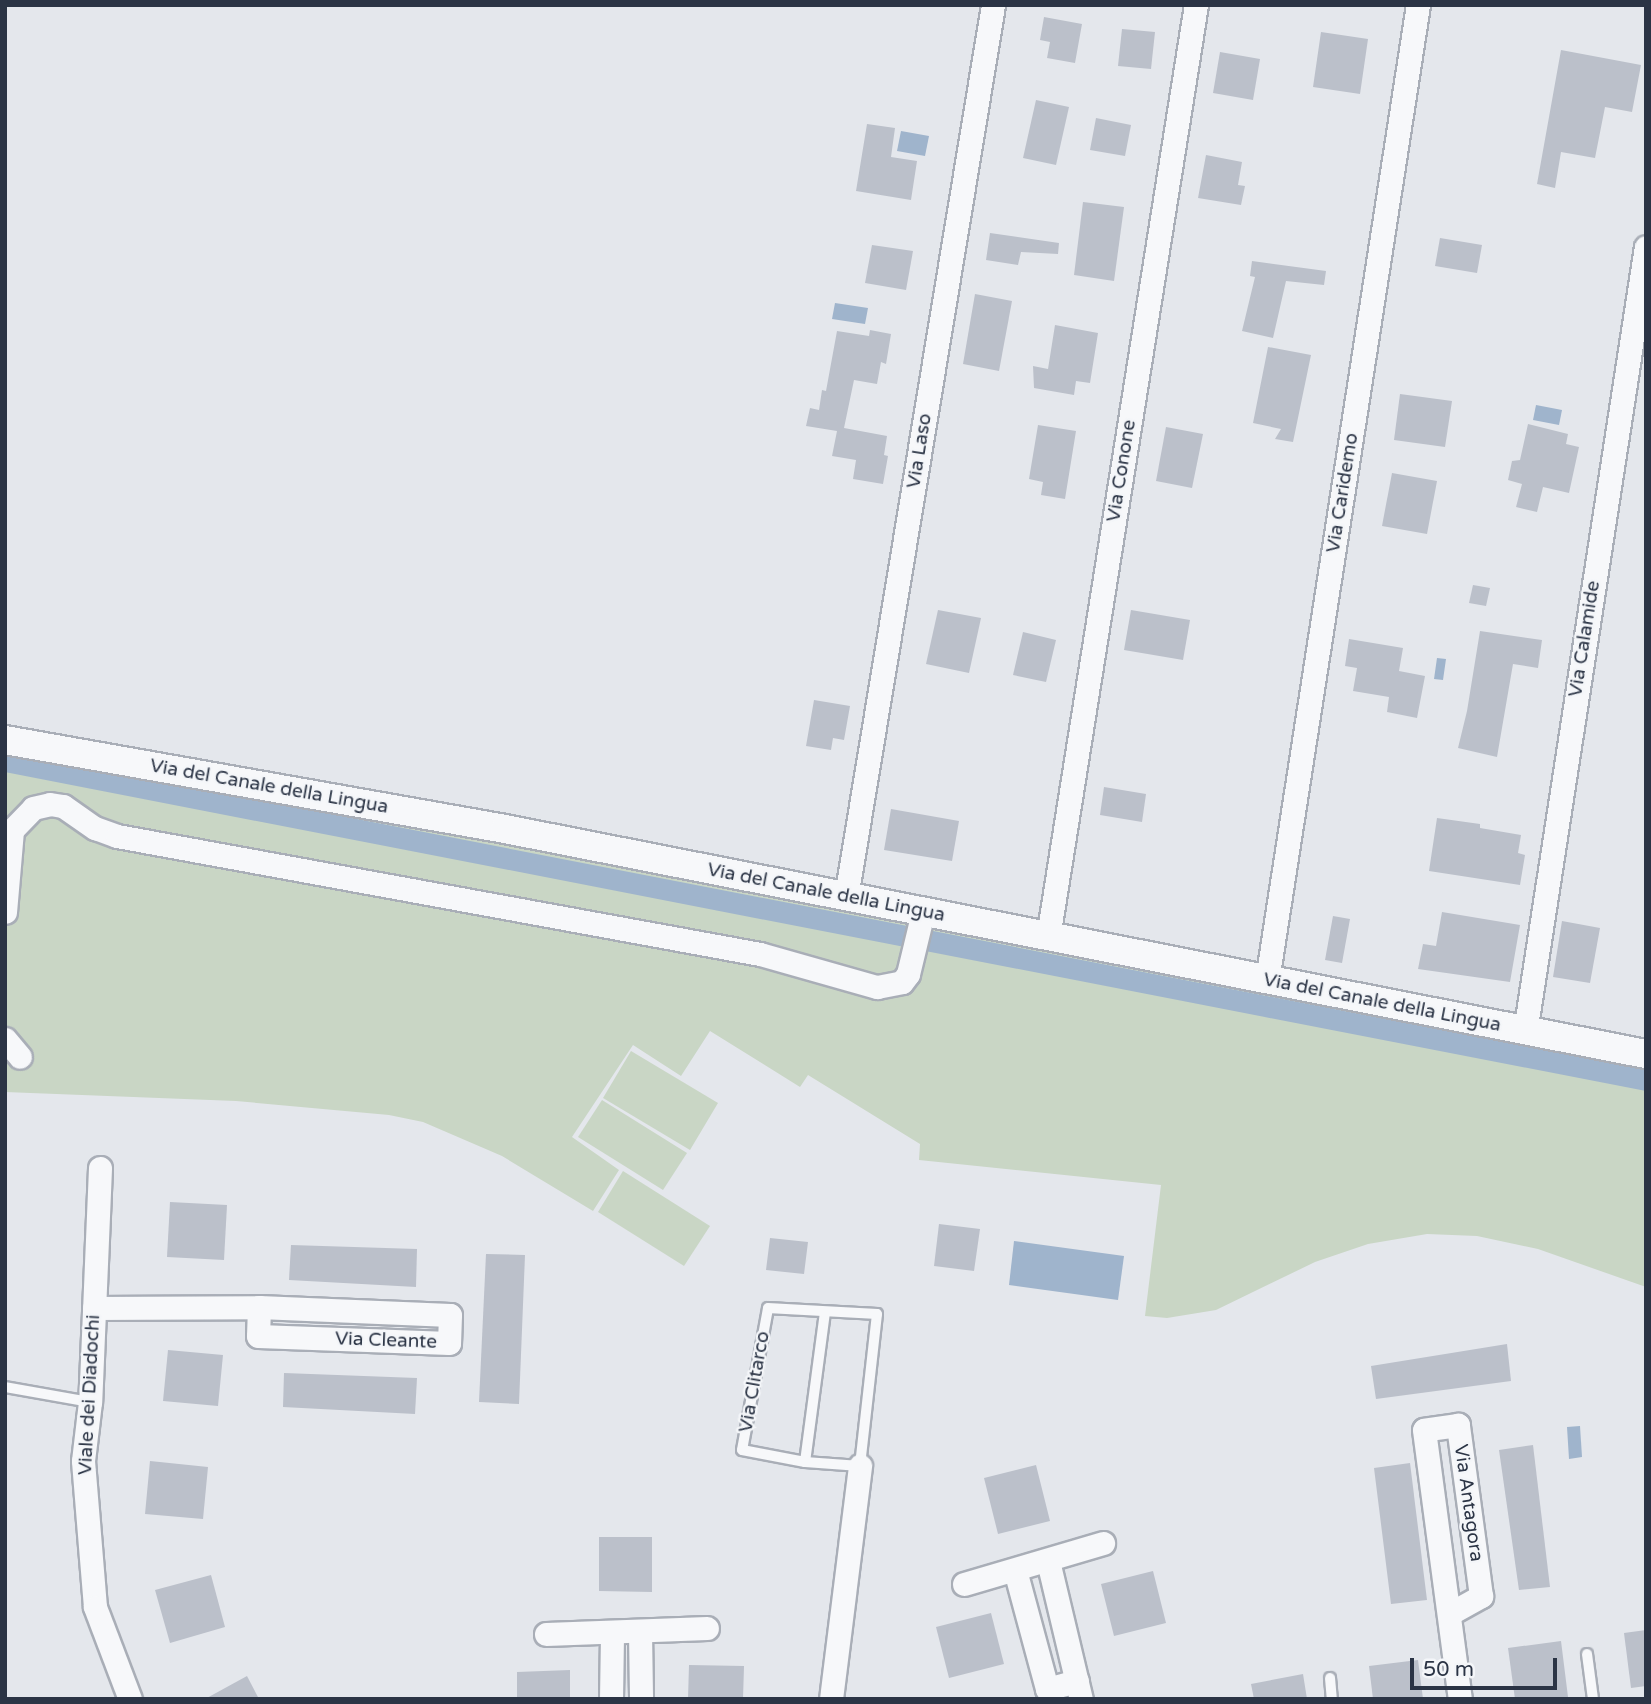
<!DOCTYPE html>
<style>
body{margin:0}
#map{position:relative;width:1651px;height:1704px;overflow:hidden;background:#e4e7ec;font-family:"Varela Round",sans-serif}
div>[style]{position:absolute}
.green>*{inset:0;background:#c9d6c5}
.water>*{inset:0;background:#9fb4cc}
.canal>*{height:21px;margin:-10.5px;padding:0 10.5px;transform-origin:10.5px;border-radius:10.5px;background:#9fb4cc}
.building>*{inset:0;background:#bbc0ca}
.roads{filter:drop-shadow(2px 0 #a9aeb7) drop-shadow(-2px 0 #a9aeb7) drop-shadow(0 2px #a9aeb7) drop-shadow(0 -2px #a9aeb7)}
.service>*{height:10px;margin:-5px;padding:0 5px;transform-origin:5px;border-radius:5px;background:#f7f8fa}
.minor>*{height:23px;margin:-11.5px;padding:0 11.5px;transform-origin:11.5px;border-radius:11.5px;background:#f7f8fa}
.tertiary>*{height:28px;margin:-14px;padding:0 14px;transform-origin:14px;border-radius:14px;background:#f7f8fa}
span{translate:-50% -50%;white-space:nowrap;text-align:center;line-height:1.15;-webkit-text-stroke:5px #f4f6f9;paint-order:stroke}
.street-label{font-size:19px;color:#2b3445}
.frame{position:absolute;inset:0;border:7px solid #2b3445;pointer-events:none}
.scale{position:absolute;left:1410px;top:1658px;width:147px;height:32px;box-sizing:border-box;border:4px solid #2b3445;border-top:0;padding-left:9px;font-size:21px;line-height:24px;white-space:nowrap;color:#2b3445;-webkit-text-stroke:5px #f4f6f9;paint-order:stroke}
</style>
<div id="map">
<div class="green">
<div style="clip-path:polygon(5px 750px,1646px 1063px,1646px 1287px,1538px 1249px,1477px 1236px,1427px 1234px,1368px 1244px,1315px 1262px,1216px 1310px,1167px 1318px,1145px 1316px,1161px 1185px,919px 1160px,920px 1144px,808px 1075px,800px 1087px,710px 1031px,681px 1076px,633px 1045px,572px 1137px,619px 1170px,593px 1211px,502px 1156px,423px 1122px,389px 1115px,236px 1101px,5px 1092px)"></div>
<div style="clip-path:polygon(631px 1051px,718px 1103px,690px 1150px,603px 1098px)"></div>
<div style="clip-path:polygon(602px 1100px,687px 1153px,663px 1190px,578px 1137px)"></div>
<div style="clip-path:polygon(623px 1171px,710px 1226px,684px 1266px,598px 1212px)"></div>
</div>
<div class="water">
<div style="clip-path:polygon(901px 131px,929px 136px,925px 156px,897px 151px)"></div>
<div style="clip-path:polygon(835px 303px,868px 308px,865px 324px,832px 319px)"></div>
<div style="clip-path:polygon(1536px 405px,1562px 410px,1559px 425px,1533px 420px)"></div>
<div style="clip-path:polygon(1437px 658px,1446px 659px,1443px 680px,1434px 679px)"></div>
<div style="clip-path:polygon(1014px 1241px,1124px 1256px,1118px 1300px,1009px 1285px)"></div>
<div style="clip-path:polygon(1580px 1426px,1582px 1457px,1569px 1459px,1567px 1427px)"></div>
</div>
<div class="canal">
<div style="left:5px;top:761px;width:1672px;rotate:11deg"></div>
</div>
<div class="building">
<div style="clip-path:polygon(1044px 17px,1082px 24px,1075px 63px,1047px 58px,1050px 42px,1040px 40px)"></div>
<div style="clip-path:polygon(1122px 29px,1155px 32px,1151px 69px,1118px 66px)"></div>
<div style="clip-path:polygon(1321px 32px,1368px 39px,1360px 94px,1313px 87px)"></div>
<div style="clip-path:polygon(1561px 50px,1641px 65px,1632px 112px,1605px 107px,1595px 158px,1561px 152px,1555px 188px,1537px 184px)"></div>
<div style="clip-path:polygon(1220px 52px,1260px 59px,1253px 100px,1213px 93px)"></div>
<div style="clip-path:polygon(1036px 100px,1069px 107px,1056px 165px,1023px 158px)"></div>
<div style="clip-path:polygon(1096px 118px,1131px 125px,1125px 156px,1090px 150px)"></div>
<div style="clip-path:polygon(867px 124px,895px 128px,891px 157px,917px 161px,911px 200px,856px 191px)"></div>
<div style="clip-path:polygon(1206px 155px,1242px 162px,1238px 185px,1245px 186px,1241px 205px,1198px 198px)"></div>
<div style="clip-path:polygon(1083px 202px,1124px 207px,1114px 281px,1074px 275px)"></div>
<div style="clip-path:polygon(990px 233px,1059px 243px,1058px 254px,1021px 252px,1018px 265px,986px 260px)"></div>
<div style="clip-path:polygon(1440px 238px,1482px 245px,1477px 273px,1435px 266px)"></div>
<div style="clip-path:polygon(872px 245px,913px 251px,906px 290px,865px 283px)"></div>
<div style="clip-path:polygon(1252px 261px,1326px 271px,1324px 285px,1286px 281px,1273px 338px,1242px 331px,1255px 277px,1250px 276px)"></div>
<div style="clip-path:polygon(975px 294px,1012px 301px,999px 371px,963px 364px)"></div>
<div style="clip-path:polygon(1055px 325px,1098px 333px,1090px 383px,1076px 381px,1074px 395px,1034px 388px,1033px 366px,1048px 369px)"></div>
<div style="clip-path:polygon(870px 330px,891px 334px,886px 364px,881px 362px,877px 384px,854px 380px,844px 428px,887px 436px,884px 455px,888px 456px,883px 484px,853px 479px,856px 460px,832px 456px,837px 431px,806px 426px,810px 408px,819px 410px,822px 390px,826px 391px,837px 331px,869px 336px)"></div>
<div style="clip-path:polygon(1268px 347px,1311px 355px,1293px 442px,1275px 439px,1281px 429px,1253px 423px)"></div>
<div style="clip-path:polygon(1400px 394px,1452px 401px,1445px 447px,1394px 440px)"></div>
<div style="clip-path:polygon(1528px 424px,1568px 434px,1566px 444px,1579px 447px,1569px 493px,1543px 487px,1537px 512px,1516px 507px,1522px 484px,1508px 480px,1512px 461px,1520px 460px)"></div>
<div style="clip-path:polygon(1038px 425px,1076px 431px,1065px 499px,1041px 495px,1043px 482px,1029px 479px)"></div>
<div style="clip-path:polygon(1166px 427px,1203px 434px,1192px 488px,1156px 481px)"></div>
<div style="clip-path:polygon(1392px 473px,1437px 481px,1427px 534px,1382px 526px)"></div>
<div style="clip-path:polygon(1473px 585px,1490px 588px,1486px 606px,1469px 603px)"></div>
<div style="clip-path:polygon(938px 610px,981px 618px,969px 673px,926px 664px)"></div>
<div style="clip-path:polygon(1131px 610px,1190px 620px,1183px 660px,1124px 650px)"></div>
<div style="clip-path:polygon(1480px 631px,1542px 640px,1538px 668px,1513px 664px,1497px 757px,1458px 748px,1467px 711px)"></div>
<div style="clip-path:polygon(1023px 632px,1056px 640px,1046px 682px,1013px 675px)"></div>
<div style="clip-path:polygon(1349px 639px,1403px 648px,1399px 671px,1425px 676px,1417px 718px,1387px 712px,1389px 697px,1353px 691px,1357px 668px,1345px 666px)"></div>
<div style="clip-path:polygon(814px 700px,850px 706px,844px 740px,833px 738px,831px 750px,806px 746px)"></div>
<div style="clip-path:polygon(1104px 787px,1146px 794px,1142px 822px,1100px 815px)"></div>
<div style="clip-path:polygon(891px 809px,959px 821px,952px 861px,884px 850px)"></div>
<div style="clip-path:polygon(1437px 818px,1480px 824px,1480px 828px,1521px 835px,1518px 853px,1525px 855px,1520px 885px,1429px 871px)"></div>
<div style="clip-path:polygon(1442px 912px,1520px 925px,1510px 982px,1418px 969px,1423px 944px,1436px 946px)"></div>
<div style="clip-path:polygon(1333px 916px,1350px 919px,1342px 963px,1325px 960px)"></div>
<div style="clip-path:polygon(1562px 921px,1600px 928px,1590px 983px,1553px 977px)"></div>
<div style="clip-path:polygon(170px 1202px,227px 1205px,224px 1260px,167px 1257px)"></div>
<div style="clip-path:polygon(939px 1224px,980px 1229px,974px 1271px,934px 1266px)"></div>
<div style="clip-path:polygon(770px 1238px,808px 1242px,804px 1274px,766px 1270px)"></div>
<div style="clip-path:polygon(291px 1245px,417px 1249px,416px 1287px,289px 1280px)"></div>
<div style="clip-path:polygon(486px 1254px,525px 1255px,519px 1404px,479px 1402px)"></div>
<div style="clip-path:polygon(1507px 1344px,1511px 1381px,1376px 1399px,1371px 1366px)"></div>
<div style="clip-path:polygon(168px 1350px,223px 1355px,218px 1406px,163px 1401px)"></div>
<div style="clip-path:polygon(284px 1373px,417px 1378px,415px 1414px,283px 1407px)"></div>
<div style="clip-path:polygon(1533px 1445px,1550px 1587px,1519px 1590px,1499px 1450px)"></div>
<div style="clip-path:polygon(150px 1461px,208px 1467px,203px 1519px,145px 1514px)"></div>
<div style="clip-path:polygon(1410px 1463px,1427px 1600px,1391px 1604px,1374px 1468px)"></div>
<div style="clip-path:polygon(1036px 1465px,1050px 1521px,998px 1534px,984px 1478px)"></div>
<div style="clip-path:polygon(599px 1537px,652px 1537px,652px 1592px,599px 1591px)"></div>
<div style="clip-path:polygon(1153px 1571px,1166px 1623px,1114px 1636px,1101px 1584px)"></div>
<div style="clip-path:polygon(211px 1575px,225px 1627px,170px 1643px,155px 1590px)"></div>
<div style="clip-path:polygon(991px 1613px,1004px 1664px,949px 1678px,936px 1627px)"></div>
<div style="clip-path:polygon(1646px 1630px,1646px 1686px,1631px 1688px,1624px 1633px)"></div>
<div style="clip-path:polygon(1561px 1641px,1568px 1697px,1515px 1699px,1508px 1648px)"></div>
<div style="clip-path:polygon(1418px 1660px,1423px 1699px,1373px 1699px,1369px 1666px)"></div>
<div style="clip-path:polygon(689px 1665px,744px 1666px,743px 1699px,688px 1699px)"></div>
<div style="clip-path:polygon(570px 1670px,570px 1699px,517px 1699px,517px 1672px)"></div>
<div style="clip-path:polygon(1303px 1674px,1307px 1699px,1254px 1699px,1251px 1684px)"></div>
<div style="clip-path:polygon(247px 1676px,259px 1699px,205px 1699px)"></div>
</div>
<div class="roads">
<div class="service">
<div style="left:768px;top:1308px;width:109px;rotate:3.2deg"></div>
<div style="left:877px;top:1314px;width:153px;rotate:96.4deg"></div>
<div style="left:860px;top:1466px;width:55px;rotate:-175.8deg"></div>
<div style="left:805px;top:1462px;width:64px;rotate:-169.2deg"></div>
<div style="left:742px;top:1450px;width:144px;rotate:-79.6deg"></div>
<div style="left:5px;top:1387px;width:86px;rotate:10deg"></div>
<div style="left:805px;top:1462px;width:150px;rotate:-82.4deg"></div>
<div style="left:1587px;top:1654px;width:45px;rotate:82.4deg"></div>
<div style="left:1330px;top:1678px;width:21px;rotate:85deg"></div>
</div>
<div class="minor">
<div style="left:846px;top:897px;width:904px;rotate:-80.64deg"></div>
<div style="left:5px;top:912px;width:82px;rotate:-85.1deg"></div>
<div style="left:12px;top:830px;width:30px;rotate:-46deg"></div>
<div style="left:33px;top:808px;width:17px;rotate:-13deg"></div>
<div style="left:50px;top:804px;width:13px;rotate:9deg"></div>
<div style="left:63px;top:806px;width:39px;rotate:35deg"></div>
<div style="left:95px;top:828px;width:23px;rotate:20deg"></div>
<div style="left:117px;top:836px;width:654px;rotate:10.4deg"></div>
<div style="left:760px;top:954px;width:122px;rotate:15.8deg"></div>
<div style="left:877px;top:987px;width:25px;rotate:-11deg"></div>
<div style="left:902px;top:982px;width:10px;rotate:-53deg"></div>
<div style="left:908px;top:974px;width:64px;rotate:-76.4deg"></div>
<div style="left:1048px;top:937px;width:944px;rotate:-80.98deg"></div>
<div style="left:1267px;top:980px;width:987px;rotate:-81.2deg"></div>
<div style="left:1525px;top:1032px;width:794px;rotate:-81.24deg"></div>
<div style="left:5px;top:1039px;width:23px;rotate:50deg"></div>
<div style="left:100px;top:1168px;width:234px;rotate:92.4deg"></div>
<div style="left:90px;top:1402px;width:59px;rotate:96.8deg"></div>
<div style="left:83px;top:1461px;width:146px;rotate:85.3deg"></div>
<div style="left:95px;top:1607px;width:98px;rotate:69.2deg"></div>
<div style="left:94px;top:1308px;width:165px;rotate:-0.3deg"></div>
<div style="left:259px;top:1307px;width:191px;rotate:2.4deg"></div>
<div style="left:450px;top:1315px;width:28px;rotate:92deg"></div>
<div style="left:449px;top:1343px;width:191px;rotate:-177.9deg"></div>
<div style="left:258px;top:1336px;width:29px;rotate:-88deg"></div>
<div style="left:1048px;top:1561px;width:142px;rotate:76.6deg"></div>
<div style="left:1015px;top:1570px;width:123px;rotate:74.9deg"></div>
<div style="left:1047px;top:1689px;width:31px;rotate:-15deg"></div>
<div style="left:964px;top:1584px;width:145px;rotate:-16.4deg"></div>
<div style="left:1449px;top:1614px;width:37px;rotate:-29deg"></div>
<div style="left:1481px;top:1596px;width:173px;rotate:-97.7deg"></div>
<div style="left:1458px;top:1425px;width:34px;rotate:172deg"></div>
<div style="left:1424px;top:1430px;width:271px;rotate:82.4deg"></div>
<div style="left:640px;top:1632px;width:67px;rotate:89.1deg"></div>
<div style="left:546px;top:1634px;width:161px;rotate:-2.1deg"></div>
<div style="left:611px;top:1699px;width:67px;rotate:-89.1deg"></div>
<div style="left:831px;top:1699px;width:235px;rotate:-82.9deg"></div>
</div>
<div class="tertiary">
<div style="left:5px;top:740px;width:508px;rotate:10.09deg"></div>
<div style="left:505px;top:829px;width:1163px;rotate:11.16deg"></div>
</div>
</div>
<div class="street-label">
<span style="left:920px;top:451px;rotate:-81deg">Via Laso</span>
<span style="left:1122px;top:471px;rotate:-81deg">Via Conone</span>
<span style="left:1343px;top:493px;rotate:-81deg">Via Caridemo</span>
<span style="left:1585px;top:639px;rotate:-81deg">Via Calamide</span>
<span style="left:269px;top:787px;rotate:10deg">Via del Canale della Lingua</span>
<span style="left:826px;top:893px;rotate:11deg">Via del Canale della Lingua</span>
<span style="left:1382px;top:1003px;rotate:11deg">Via del Canale della Lingua</span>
<span style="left:386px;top:1341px;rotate:2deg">Via Cleante</span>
<span style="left:755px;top:1382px;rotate:-80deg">Via Clitarco</span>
<span style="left:90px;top:1395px;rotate:-87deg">Viale dei Diadochi</span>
<span style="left:1468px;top:1503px;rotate:82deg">Via Antagora</span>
</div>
<div class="frame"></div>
<div class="scale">50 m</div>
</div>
